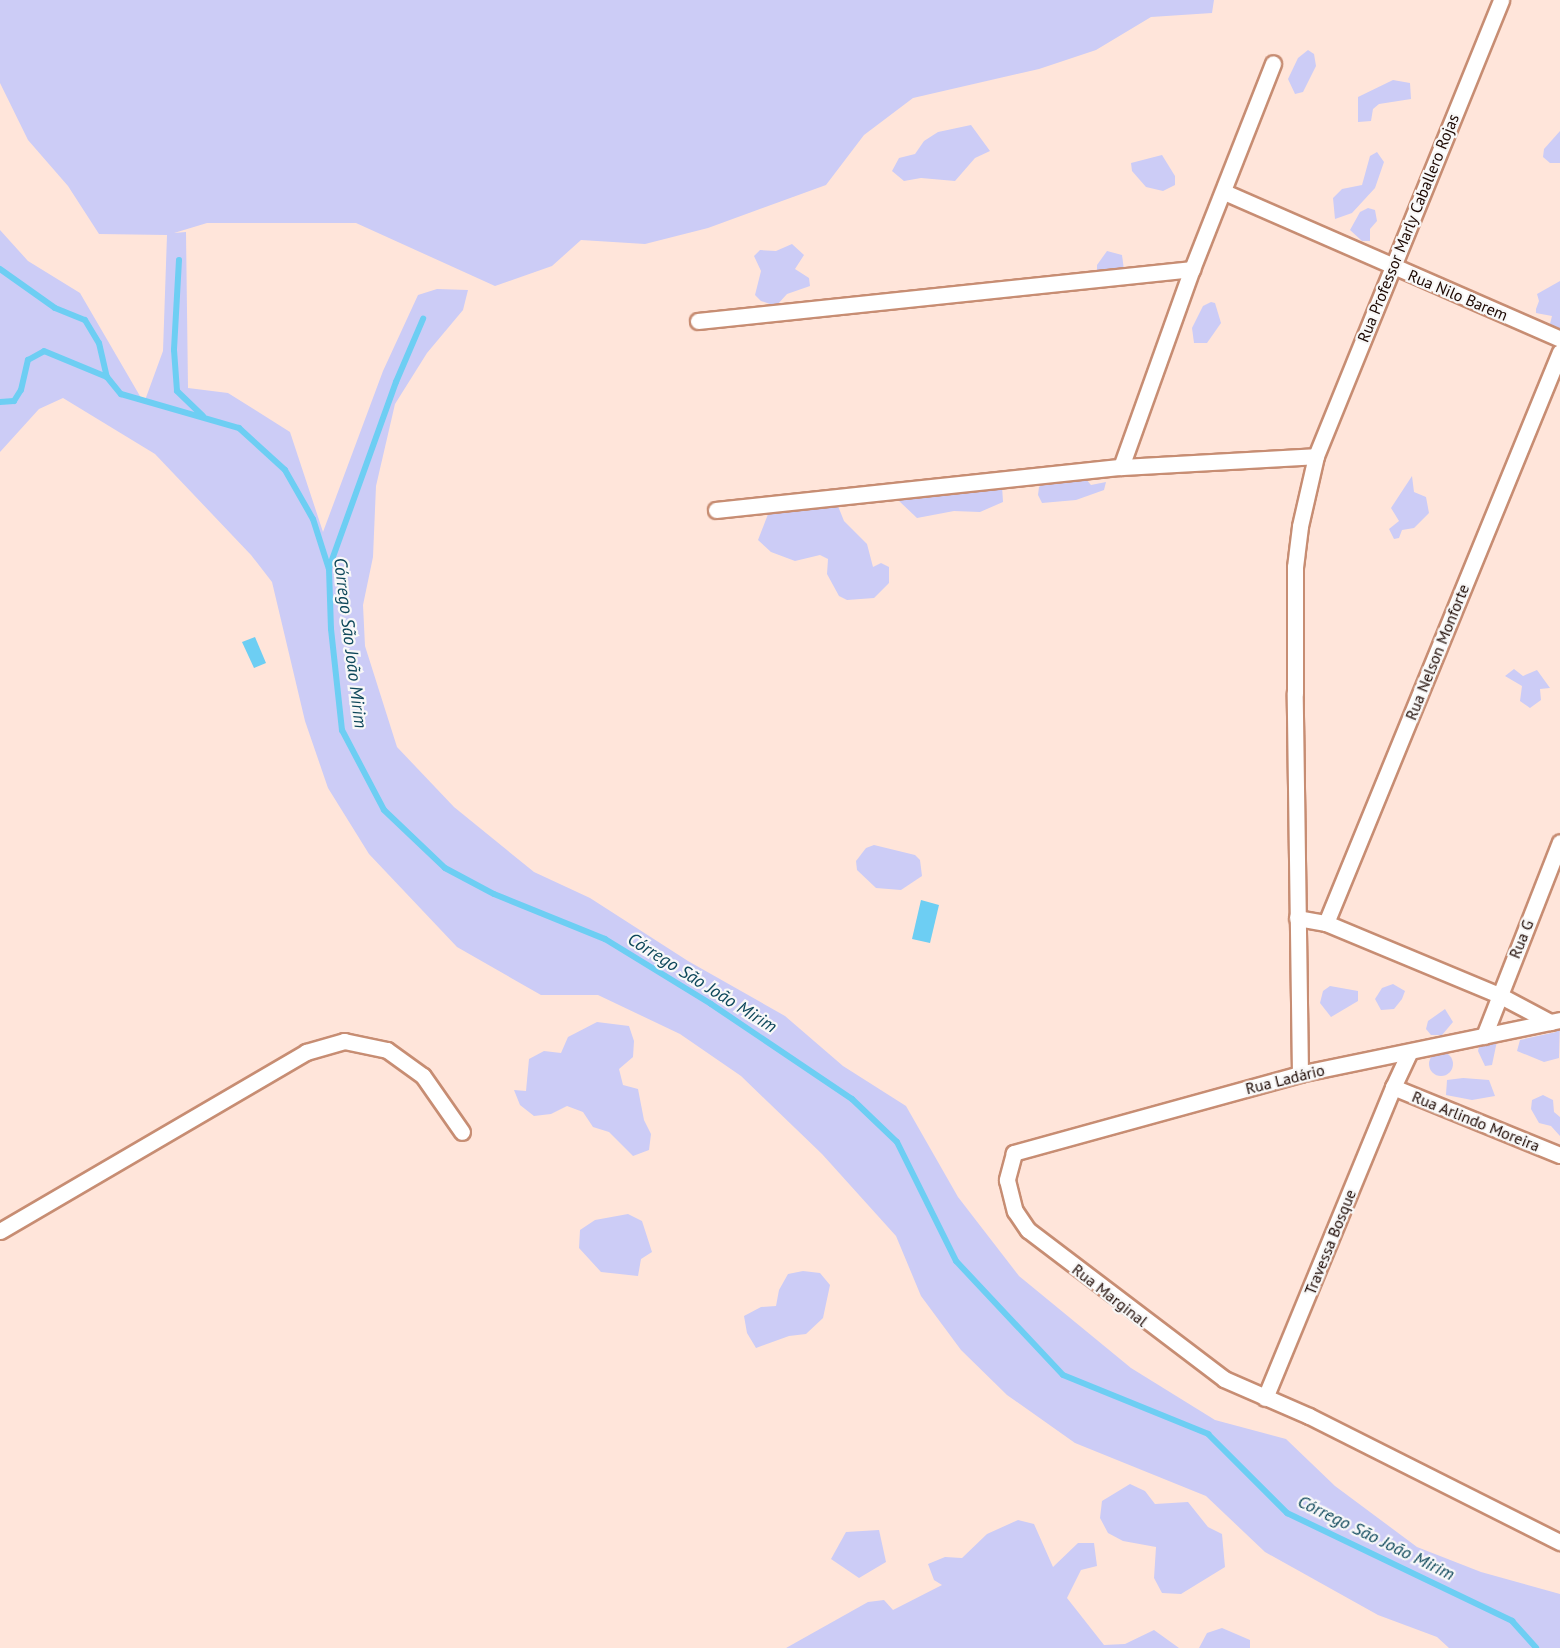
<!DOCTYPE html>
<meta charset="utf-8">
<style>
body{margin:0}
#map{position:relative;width:1560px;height:1648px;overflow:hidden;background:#ffe5da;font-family:"PT Sans",sans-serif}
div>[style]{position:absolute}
.green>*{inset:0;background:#ccccf6}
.round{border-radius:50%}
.water>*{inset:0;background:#6dcef3}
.stream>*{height:6px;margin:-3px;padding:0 3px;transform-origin:3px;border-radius:3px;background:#6dcef3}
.roads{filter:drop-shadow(2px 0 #c78d73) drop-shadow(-2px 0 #c78d73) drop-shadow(0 2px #c78d73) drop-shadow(0 -2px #c78d73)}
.street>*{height:15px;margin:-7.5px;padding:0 7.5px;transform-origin:7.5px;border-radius:7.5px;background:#fff}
span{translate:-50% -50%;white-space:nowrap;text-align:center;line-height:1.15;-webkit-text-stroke:4.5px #f8f8f8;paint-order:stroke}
.street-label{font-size:16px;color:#1b0701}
.water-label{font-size:18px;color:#0d475a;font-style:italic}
</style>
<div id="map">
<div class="green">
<div style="clip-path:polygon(0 0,1214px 0,1212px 13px,1151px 17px,1096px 50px,1039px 69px,913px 98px,864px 135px,826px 185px,708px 228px,645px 244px,581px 240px,552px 266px,495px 286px,356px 223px,207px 223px,174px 233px,186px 232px,188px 388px,228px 393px,290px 432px,323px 532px,383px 371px,418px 295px,437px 289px,468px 290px,463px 310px,427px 353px,395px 404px,376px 486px,373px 557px,363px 605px,365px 646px,397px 747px,454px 807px,534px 872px,590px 898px,688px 961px,785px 1016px,843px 1066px,906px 1106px,958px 1197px,1019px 1276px,1131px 1368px,1215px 1420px,1286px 1439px,1335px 1486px,1417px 1547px,1481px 1572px,1560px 1594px,1560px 1648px,1449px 1648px,1437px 1637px,1378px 1615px,1265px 1552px,1206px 1496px,1075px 1443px,1007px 1395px,961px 1350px,921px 1296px,896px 1236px,822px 1154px,741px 1076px,680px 1034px,598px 995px,541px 995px,457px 947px,369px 854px,328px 788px,305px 721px,272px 582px,251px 555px,155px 454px,63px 398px,39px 409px,0 452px,0 230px,28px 261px,80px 293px,144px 403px,163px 351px,167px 235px,99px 234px,68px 186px,28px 140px,0 83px)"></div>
<div style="clip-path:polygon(1308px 50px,1314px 54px,1316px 66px,1303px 92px,1295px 94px,1288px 79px,1298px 58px)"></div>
<div style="clip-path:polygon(1393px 80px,1410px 83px,1411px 99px,1379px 104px,1373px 109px,1371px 121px,1358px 122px,1358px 97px)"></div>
<div style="clip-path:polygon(971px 125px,990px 151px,975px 158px,955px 181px,921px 178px,904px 181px,892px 171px,899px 158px,915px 154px,924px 141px,938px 132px)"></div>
<div style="clip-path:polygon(1560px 131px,1560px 163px,1550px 163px,1543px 157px,1544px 149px)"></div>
<div style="clip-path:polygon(1377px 152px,1384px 162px,1375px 188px,1352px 213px,1335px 219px,1333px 198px,1342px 189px,1362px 185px,1370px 156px)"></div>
<div style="clip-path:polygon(1162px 155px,1175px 176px,1175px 185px,1163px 191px,1146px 187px,1132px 171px,1131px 163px)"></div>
<div style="clip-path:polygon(1368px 208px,1375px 210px,1377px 221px,1370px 229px,1370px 241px,1362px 241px,1350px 230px,1360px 212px)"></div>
<div style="clip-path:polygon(792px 244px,804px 255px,795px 269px,809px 278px,810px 286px,787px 294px,776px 306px,761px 301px,755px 295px,761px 271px,754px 256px,760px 250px,776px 251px)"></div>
<div style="clip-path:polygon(1107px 251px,1122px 255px,1124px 270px,1097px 273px,1097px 265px)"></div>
<div style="clip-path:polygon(1560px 281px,1560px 335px,1549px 328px,1552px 316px,1536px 313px,1536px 309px,1539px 301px,1537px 294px)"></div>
<div style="clip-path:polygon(1211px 302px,1215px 303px,1221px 323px,1207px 343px,1194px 343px,1192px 328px,1203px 306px)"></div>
<div style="clip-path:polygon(1412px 476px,1414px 492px,1426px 497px,1429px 513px,1414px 528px,1402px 530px,1399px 538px,1394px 539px,1389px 529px,1399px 521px,1391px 508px)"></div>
<div style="clip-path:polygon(1085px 478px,1091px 485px,1106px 482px,1104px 490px,1076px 500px,1042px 503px,1038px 495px,1039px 487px,1045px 482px)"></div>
<div style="clip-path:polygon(1002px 486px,1003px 502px,980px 512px,954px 511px,917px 518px,898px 500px,903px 494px,948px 496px,962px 488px)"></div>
<div style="clip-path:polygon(791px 494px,825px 496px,838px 506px,844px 521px,867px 544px,873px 567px,881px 563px,889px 567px,889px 583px,874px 598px,847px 600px,839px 596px,827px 574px,828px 559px,820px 555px,795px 561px,771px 552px,758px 540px,770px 509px)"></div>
<div style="clip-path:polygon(1514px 669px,1523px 676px,1537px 670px,1550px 688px,1540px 689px,1541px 700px,1530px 708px,1520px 701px,1522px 686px,1505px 676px)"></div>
<div style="clip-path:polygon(874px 845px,915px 855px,920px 860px,922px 876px,901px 890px,876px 888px,857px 870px,856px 861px,866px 848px)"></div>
<div style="clip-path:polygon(1393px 984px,1405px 991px,1402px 999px,1394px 1009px,1381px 1010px,1375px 999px,1382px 988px)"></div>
<div style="clip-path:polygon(1330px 986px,1358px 991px,1358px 1001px,1331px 1017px,1320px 1003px,1323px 991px)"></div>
<div style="clip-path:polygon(1445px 1009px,1453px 1022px,1442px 1035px,1431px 1035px,1426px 1029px,1428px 1021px)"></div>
<div style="clip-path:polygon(1560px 1018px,1559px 1058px,1544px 1062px,1517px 1051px,1520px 1040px,1556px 1032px)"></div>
<div style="clip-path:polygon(597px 1022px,629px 1026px,634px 1041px,633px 1057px,619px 1069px,623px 1085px,638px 1089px,644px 1120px,651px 1134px,649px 1150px,633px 1156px,609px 1132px,593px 1127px,583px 1112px,567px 1106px,551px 1114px,534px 1116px,520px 1105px,514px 1090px,526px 1091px,529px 1059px,544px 1051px,561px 1053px,568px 1037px)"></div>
<div style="clip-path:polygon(1497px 1041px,1492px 1065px,1485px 1066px,1478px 1051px,1480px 1043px)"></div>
<div class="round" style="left:1429px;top:1052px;width:24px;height:24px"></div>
<div style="clip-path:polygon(1463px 1078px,1489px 1080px,1495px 1096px,1472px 1100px,1446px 1095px,1447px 1080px)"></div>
<div style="clip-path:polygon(1543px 1095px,1553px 1100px,1554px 1112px,1560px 1117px,1560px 1136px,1551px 1126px,1539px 1123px,1531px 1109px,1532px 1100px)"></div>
<div style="clip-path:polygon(628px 1214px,642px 1221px,652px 1252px,641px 1259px,638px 1276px,601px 1272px,579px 1248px,580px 1230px,595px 1220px)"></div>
<div style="clip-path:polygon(803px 1271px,820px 1273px,830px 1285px,823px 1318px,806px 1334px,789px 1336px,756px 1348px,747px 1333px,744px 1316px,761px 1307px,776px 1306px,779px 1290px,788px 1274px)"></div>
<div style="clip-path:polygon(1130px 1484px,1145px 1491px,1155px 1504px,1188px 1502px,1208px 1527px,1222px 1534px,1225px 1567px,1181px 1594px,1162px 1593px,1154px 1578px,1156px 1547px,1123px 1541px,1108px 1533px,1100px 1518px,1102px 1501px)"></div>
<div style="clip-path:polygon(1018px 1520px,1034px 1524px,1053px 1567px,1078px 1543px,1094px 1543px,1097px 1566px,1081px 1570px,1067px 1598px,1104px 1645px,1125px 1644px,1154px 1630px,1179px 1648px,786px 1648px,868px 1602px,884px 1600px,893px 1610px,942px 1585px,934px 1580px,928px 1564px,945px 1557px,962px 1558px,987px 1534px)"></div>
<div style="clip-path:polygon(879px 1530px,886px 1562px,859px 1578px,831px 1559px,846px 1532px)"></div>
<div style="clip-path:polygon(1222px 1628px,1250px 1640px,1250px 1648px,1199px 1648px,1207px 1633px)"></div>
</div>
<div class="water">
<div style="clip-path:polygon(255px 637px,266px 663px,254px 668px,242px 642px)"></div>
<div style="clip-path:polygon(921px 900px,939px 905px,930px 943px,912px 939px)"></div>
</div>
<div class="stream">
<div style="left:179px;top:260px;width:90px;rotate:93.2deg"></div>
<div style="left:174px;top:350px;width:41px;rotate:85.8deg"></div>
<div style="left:177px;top:391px;width:36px;rotate:44deg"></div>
<div style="left:0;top:269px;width:67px;rotate:35.3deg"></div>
<div style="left:55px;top:308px;width:32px;rotate:22deg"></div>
<div style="left:85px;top:320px;width:27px;rotate:59deg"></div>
<div style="left:99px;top:343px;width:35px;rotate:77deg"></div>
<div style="left:107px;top:377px;width:22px;rotate:51deg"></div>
<div style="left:121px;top:394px;width:123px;rotate:16.1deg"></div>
<div style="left:239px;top:428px;width:62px;rotate:42.4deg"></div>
<div style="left:285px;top:470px;width:56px;rotate:60.3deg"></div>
<div style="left:313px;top:519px;width:52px;rotate:72.3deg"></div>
<div style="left:329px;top:569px;width:60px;rotate:88.1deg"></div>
<div style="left:331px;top:629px;width:102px;rotate:83.8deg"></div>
<div style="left:342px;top:730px;width:90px;rotate:62.3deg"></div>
<div style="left:384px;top:810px;width:84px;rotate:43.6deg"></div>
<div style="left:445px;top:868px;width:55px;rotate:28deg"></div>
<div style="left:494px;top:894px;width:120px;rotate:22.1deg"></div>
<div style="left:605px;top:939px;width:124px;rotate:31.5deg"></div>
<div style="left:711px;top:1004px;width:170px;rotate:34deg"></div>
<div style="left:852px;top:1099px;width:62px;rotate:43.7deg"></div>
<div style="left:897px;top:1142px;width:133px;rotate:63.6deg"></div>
<div style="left:956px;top:1261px;width:156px;rotate:46.8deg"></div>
<div style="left:1063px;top:1375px;width:157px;rotate:22.1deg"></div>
<div style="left:1208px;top:1434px;width:112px;rotate:45deg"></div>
<div style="left:1287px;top:1513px;width:250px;rotate:25.6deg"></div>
<div style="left:1512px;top:1621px;width:36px;rotate:48deg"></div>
<div style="left:0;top:402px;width:14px;rotate:-4deg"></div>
<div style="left:14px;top:401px;width:13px;rotate:-58deg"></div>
<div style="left:21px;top:390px;width:31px;rotate:-77deg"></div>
<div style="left:28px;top:360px;width:18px;rotate:-29deg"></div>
<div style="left:44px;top:351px;width:68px;rotate:22.4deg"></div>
<div style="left:329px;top:568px;width:198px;rotate:-70.2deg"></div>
<div style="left:396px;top:382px;width:69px;rotate:-66.8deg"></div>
</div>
<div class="roads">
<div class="street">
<div style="left:1224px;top:192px;width:367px;rotate:23.6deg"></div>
<div style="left:698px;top:321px;width:497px;rotate:-6deg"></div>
<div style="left:1121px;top:467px;width:210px;rotate:-70.3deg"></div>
<div style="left:1192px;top:269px;width:221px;rotate:-68.5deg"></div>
<div style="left:716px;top:510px;width:407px;rotate:-6.1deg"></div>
<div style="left:1121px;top:467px;width:195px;rotate:-3.2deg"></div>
<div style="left:1297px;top:918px;width:29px;rotate:10deg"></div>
<div style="left:1326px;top:923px;width:617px;rotate:-67.72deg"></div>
<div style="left:1326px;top:923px;width:187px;rotate:22.6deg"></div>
<div style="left:1499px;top:995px;width:58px;rotate:27.9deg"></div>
<div style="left:1560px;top:1020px;width:266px;rotate:168.3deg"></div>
<div style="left:1300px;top:1074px;width:297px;rotate:164.6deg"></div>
<div style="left:1014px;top:1153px;width:28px;rotate:105deg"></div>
<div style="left:1007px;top:1180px;width:32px;rotate:76deg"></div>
<div style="left:1015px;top:1211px;width:23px;rotate:56deg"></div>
<div style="left:1028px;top:1230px;width:246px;rotate:37.2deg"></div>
<div style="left:1224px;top:1379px;width:93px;rotate:23.5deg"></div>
<div style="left:1309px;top:1416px;width:281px;rotate:26.7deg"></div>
<div style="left:1484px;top:1036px;width:208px;rotate:-68.6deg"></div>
<div style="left:1409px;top:1053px;width:38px;rotate:115deg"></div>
<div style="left:1393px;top:1087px;width:180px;rotate:22.2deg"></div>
<div style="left:1300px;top:1074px;width:381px;rotate:-90.8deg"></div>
<div style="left:1295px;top:693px;width:126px;rotate:-90deg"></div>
<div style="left:1295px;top:567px;width:41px;rotate:-83deg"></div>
<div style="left:1300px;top:526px;width:72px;rotate:-77.1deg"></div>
<div style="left:1316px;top:456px;width:492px;rotate:-67.9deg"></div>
<div style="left:0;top:1231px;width:355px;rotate:-30.3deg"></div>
<div style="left:306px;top:1052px;width:40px;rotate:-16deg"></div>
<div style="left:344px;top:1041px;width:44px;rotate:11.8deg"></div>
<div style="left:387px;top:1050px;width:44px;rotate:35.8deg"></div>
<div style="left:423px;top:1076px;width:68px;rotate:55.1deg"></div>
<div style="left:1265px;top:1398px;width:336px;rotate:-67.6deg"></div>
</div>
</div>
<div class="street-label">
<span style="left:1408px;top:228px;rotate:-68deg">Rua Professor Marly Caballero Rojas</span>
<span style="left:1458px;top:295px;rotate:23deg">Rua Nilo Barem</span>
<span style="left:1437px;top:652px;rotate:-68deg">Rua Nelson Monforte</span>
<span style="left:1521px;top:939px;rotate:-68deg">Rua G</span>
<span style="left:1285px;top:1079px;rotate:-14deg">Rua Ladário</span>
<span style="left:1476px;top:1121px;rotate:22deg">Rua Arlindo Moreira</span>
<span style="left:1330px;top:1242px;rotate:-68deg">Travessa Bosque</span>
<span style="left:1110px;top:1295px;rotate:38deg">Rua Marginal</span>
</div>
<div class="water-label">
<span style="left:350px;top:643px;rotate:83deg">Córrego São João Mirim</span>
<span style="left:702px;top:983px;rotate:32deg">Córrego São João Mirim</span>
<span style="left:1376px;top:1538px;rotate:26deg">Córrego São João Mirim</span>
</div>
</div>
